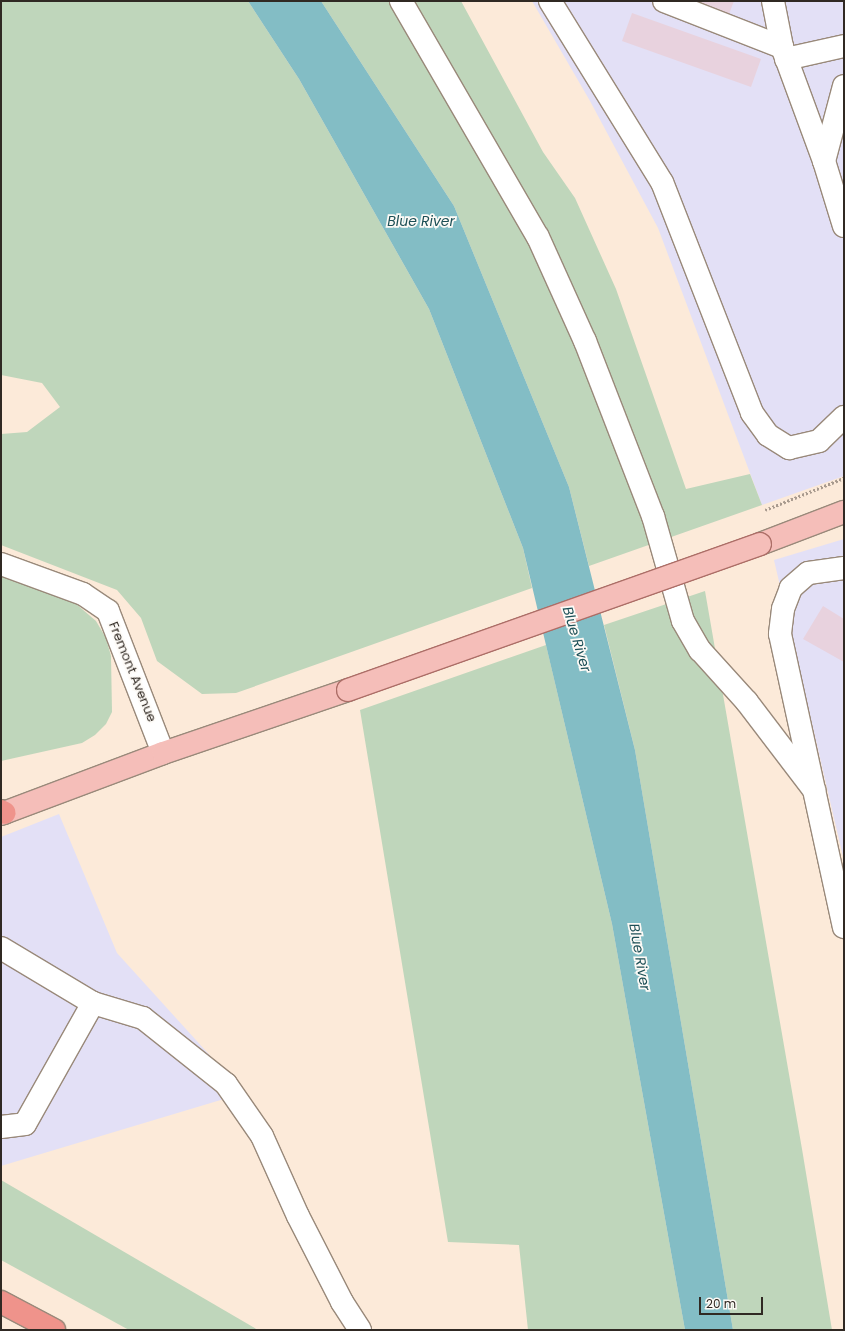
<!DOCTYPE html>
<style>
body{margin:0}
#map{position:relative;width:845px;height:1331px;overflow:hidden;background:#fcead9;font-family:Poppins,sans-serif}
div>[style]{position:absolute}
.industrial>*{inset:0;background:#e3e0f6}
.green>*{inset:0;background:#bfd6bb}
.water>*{inset:0;background:#83bdc5}
.building>*{inset:0;background:#e8d2de}
.path>*{height:2.5px;margin-top:-1.25px;transform-origin:0;background:repeating-linear-gradient(90deg,#a89a8e 0 2px,transparent 0 4px)}
.roads{filter:drop-shadow(1px 0 #99897a) drop-shadow(-1px 0 #99897a) drop-shadow(0 1px #99897a) drop-shadow(0 -1px #99897a)}
.minor>*{height:22px;margin:-11px;padding:0 11px;transform-origin:11px;border-radius:11px;background:#fff}
.major>*{height:22px;margin:-11px;padding:0 11px;transform-origin:11px;border-radius:11px;background:#f5beb9}
.highway>*{height:22px;margin:-11px;padding:0 11px;transform-origin:11px;border-radius:11px;background:#ef938b}
.bridges{filter:drop-shadow(1px 0 #ac6e67) drop-shadow(-1px 0 #ac6e67) drop-shadow(0 1px #ac6e67) drop-shadow(0 -1px #ac6e67)}
.major-bridge>*{height:22px;margin:-11px;padding:0 11px;transform-origin:11px;border-radius:11px;background:#f5beb9}
span{translate:-50% -50%;white-space:nowrap;text-align:center;line-height:1.15;-webkit-text-stroke:3.5px #fdfaf6;paint-order:stroke}
.street-label{font-size:13px;color:#302923}
.water-label{font-size:14px;color:#1c4f56;font-style:italic}
.frame{position:absolute;inset:0;border:2px solid #302923;pointer-events:none}
.scale{position:absolute;left:699px;top:1297px;width:64px;height:18px;box-sizing:border-box;border:2px solid #302923;border-top:0;padding-left:5px;font-size:12px;line-height:14px;white-space:nowrap;color:#302923;-webkit-text-stroke:3px #fdfaf6;paint-order:stroke}
</style>
<div id="map">
<div class="industrial">
<div style="clip-path:polygon(532px 1px,844px 1px,844px 476px,762px 505px,658px 228px,590px 101px)"></div>
<div style="clip-path:polygon(844px 539px,844px 861px,774px 560px)"></div>
<div style="clip-path:polygon(59px 814px,117px 953px,244px 1093px,1px 1166px,1px 837px)"></div>
</div>
<div class="green">
<div style="clip-path:polygon(1px 1px,248px 1px,299px 79px,429px 309px,523px 548px,532px 588px,236px 693px,202px 694px,157px 661px,141px 618px,117px 590px,1px 545px,1px 434px,27px 432px,60px 407px,42px 383px,1px 375px)"></div>
<div style="clip-path:polygon(321px 1px,461px 1px,543px 152px,575px 198px,616px 289px,686px 489px,750px 474px,762px 505px,589px 566px,569px 487px,454px 206px)"></div>
<div style="clip-path:polygon(1px 576px,75px 603px,96px 621px,106px 638px,111px 656px,112px 712px,106px 724px,95px 735px,82px 743px,1px 761px)"></div>
<div style="clip-path:polygon(705px 591px,802px 1149px,832px 1330px,733px 1330px,635px 750px,604px 625px)"></div>
<div style="clip-path:polygon(546px 645px,612px 924px,685px 1330px,528px 1330px,519px 1245px,448px 1242px,360px 710px)"></div>
<div style="clip-path:polygon(1px 1180px,258px 1330px,129px 1330px,1px 1260px)"></div>
</div>
<div class="water">
<div style="clip-path:polygon(248px 1px,321px 1px,454px 206px,569px 487px,635px 750px,733px 1330px,685px 1330px,612px 924px,523px 548px,429px 309px,299px 79px)"></div>
</div>
<div class="building">
<div style="clip-path:polygon(695px 1px,734px 1px,729px 14px)"></div>
<div style="clip-path:polygon(632px 13px,761px 59px,751px 87px,622px 41px)"></div>
<div style="clip-path:polygon(823px 606px,844px 619px,844px 662px,803px 639px)"></div>
</div>
<div class="path">
<div style="left:765px;top:510px;width:85px;rotate:-22.1deg"></div>
</div>
<div class="roads">
<div class="minor">
<div style="left:401px;top:1px;width:273px;rotate:59.9deg"></div>
<div style="left:538px;top:237px;width:114px;rotate:65.7deg"></div>
<div style="left:585px;top:341px;width:188px;rotate:68.8deg"></div>
<div style="left:653px;top:516px;width:109px;rotate:74.1deg"></div>
<div style="left:683px;top:621px;width:34px;rotate:60deg"></div>
<div style="left:700px;top:650px;width:70px;rotate:47.9deg"></div>
<div style="left:747px;top:702px;width:111px;rotate:52.7deg"></div>
<div style="left:550px;top:1px;width:213px;rotate:58.3deg"></div>
<div style="left:662px;top:182px;width:248px;rotate:68.7deg"></div>
<div style="left:752px;top:413px;width:27px;rotate:54deg"></div>
<div style="left:768px;top:435px;width:25px;rotate:32deg"></div>
<div style="left:789px;top:448px;width:31px;rotate:-13deg"></div>
<div style="left:819px;top:441px;width:35px;rotate:-44deg"></div>
<div style="left:664px;top:1px;width:127px;rotate:21.3deg"></div>
<div style="left:773px;top:1px;width:47px;rotate:78.9deg"></div>
<div style="left:782px;top:47px;width:121px;rotate:69.8deg"></div>
<div style="left:786px;top:59px;width:59px;rotate:-12.6deg"></div>
<div style="left:844px;top:86px;width:78px;rotate:104.9deg"></div>
<div style="left:824px;top:161px;width:68px;rotate:72.9deg"></div>
<div style="left:1px;top:564px;width:87px;rotate:20.1deg"></div>
<div style="left:83px;top:594px;width:30px;rotate:34deg"></div>
<div style="left:108px;top:611px;width:152px;rotate:68.8deg"></div>
<div style="left:844px;top:568px;width:36px;rotate:172deg"></div>
<div style="left:808px;top:573px;width:23px;rotate:139deg"></div>
<div style="left:791px;top:588px;width:22px;rotate:111deg"></div>
<div style="left:783px;top:609px;width:25px;rotate:97deg"></div>
<div style="left:780px;top:634px;width:300px;rotate:77.7deg"></div>
<div style="left:1px;top:948px;width:107px;rotate:30.9deg"></div>
<div style="left:93px;top:1003px;width:52px;rotate:16.7deg"></div>
<div style="left:143px;top:1018px;width:106px;rotate:38.5deg"></div>
<div style="left:226px;top:1084px;width:63px;rotate:55.3deg"></div>
<div style="left:262px;top:1136px;width:88px;rotate:65.8deg"></div>
<div style="left:298px;top:1216px;width:97px;rotate:62.9deg"></div>
<div style="left:342px;top:1302px;width:33px;rotate:57deg"></div>
<div style="left:1px;top:1127px;width:24px;rotate:-7deg"></div>
<div style="left:25px;top:1124px;width:139px;rotate:-60.7deg"></div>
</div>
<div class="major">
<div style="left:760px;top:544px;width:90px;rotate:-20.9deg"></div>
<div style="left:1px;top:814px;width:173px;rotate:-20.6deg"></div>
<div style="left:163px;top:753px;width:195px;rotate:-18.8deg"></div>
</div>
<div class="highway">
<div style="left:1px;top:811px;width:4px;rotate:27deg"></div>
<div style="left:1px;top:1302px;width:60px;rotate:27.8deg"></div>
</div>
</div>
<div class="bridges">
<div class="major-bridge">
<div style="left:348px;top:690px;width:437px;rotate:-19.5deg"></div>
</div>
</div>
<div class="street-label">
<span style="left:132px;top:672px;rotate:68deg">Fremont Avenue</span>
</div>
<div class="water-label">
<span style="left:421px;top:221px">Blue River</span>
<span style="left:577px;top:639px;rotate:73deg">Blue River</span>
<span style="left:640px;top:957px;rotate:80deg">Blue River</span>
</div>
<div class="frame"></div>
<div class="scale">20 m</div>
</div>
